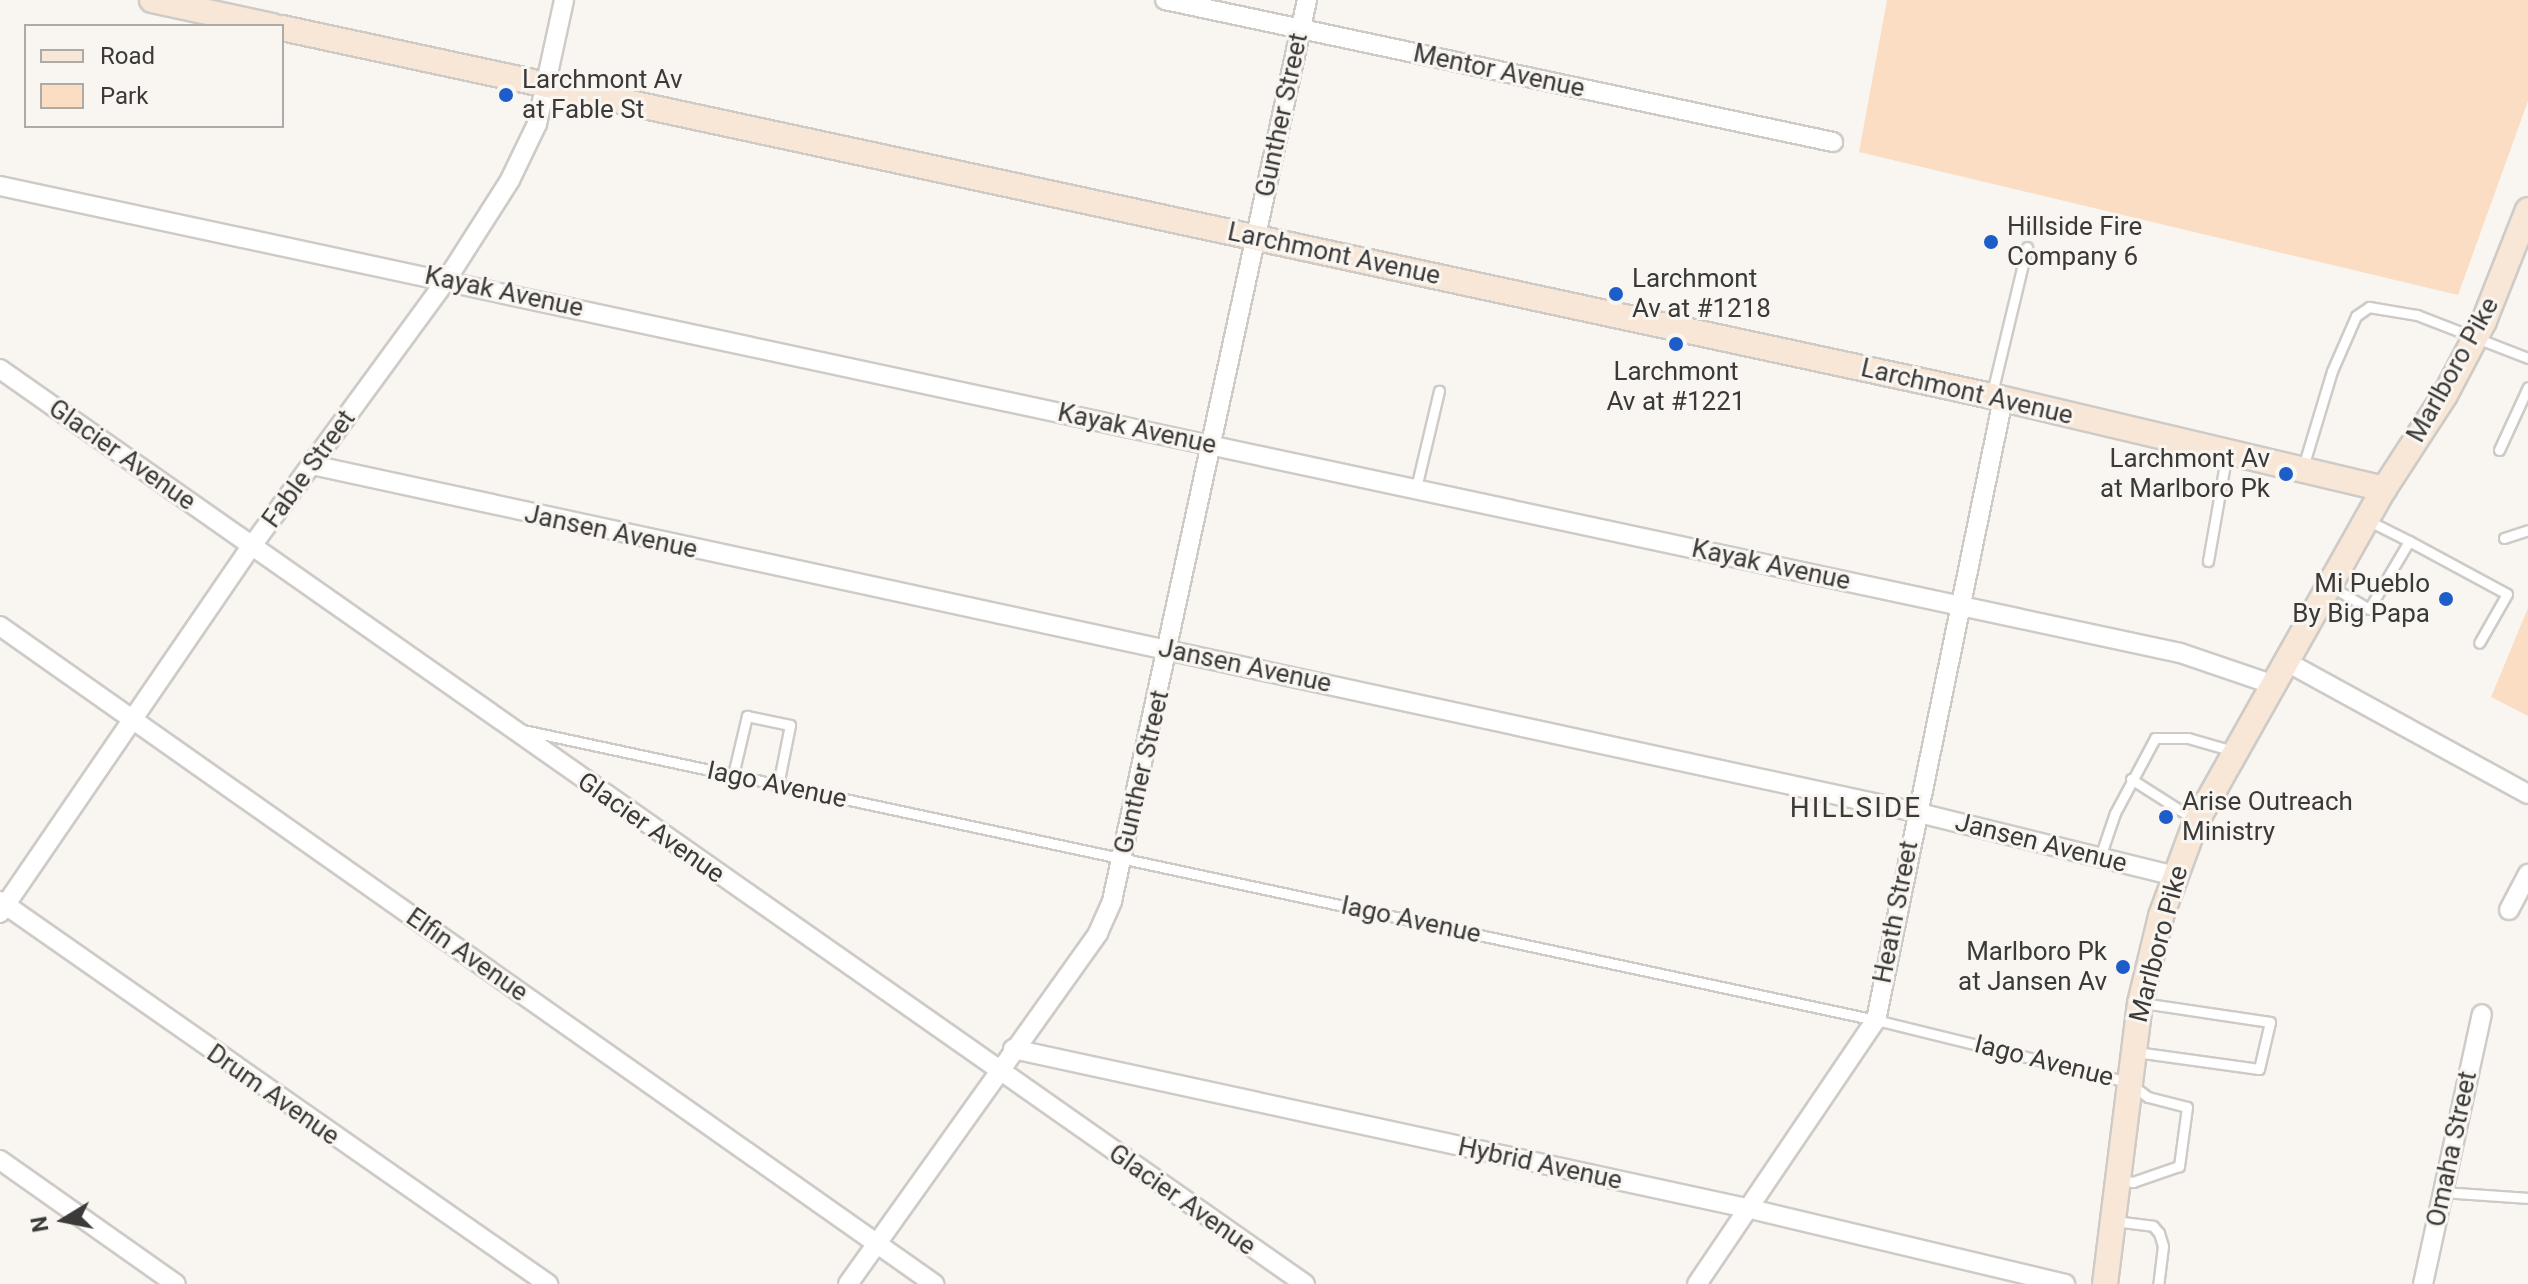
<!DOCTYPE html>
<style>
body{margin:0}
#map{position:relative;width:2528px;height:1284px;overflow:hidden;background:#f9f6f2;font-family:Roboto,sans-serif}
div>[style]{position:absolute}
.green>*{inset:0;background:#faddc3}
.roads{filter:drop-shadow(2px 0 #cecbc7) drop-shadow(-2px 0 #cecbc7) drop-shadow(0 2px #cecbc7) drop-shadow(0 -2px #cecbc7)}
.lane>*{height:9px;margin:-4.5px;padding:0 4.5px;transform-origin:4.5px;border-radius:4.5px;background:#fff}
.street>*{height:18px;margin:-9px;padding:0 9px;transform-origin:9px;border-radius:9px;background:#fff}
.secondary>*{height:24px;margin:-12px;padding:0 12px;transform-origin:12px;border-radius:12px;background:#f8e7d6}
.dots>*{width:22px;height:22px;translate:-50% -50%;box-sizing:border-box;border:4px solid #f9f6f2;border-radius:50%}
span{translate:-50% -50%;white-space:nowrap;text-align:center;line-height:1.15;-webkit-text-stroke:6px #f9f6f2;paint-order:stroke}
.street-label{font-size:26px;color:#3b3a38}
.poi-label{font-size:26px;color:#3b3a38}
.left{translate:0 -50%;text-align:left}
.right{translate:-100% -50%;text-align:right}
.neighbourhood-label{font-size:28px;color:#3b3a38;letter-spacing:2px}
.legend{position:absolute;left:24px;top:24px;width:260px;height:104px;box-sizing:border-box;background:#f9f6f2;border:2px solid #adaba8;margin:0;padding:10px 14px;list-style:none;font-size:24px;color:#3b3a38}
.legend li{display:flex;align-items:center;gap:16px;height:40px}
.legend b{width:40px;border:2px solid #adaba8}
.north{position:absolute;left:24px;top:1180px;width:80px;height:80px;-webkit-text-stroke:6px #f9f6f2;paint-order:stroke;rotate:260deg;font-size:22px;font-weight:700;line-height:32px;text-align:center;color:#3b3a38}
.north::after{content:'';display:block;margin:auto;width:28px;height:36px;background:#3b3a38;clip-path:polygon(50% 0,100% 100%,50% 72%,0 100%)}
</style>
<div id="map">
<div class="green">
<div style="clip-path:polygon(1887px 0,2528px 0,2528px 101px,2458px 295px,1859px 152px)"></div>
<div style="clip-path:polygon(2528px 608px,2528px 716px,2491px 697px)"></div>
</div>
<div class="roads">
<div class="lane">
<div style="left:1992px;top:393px;width:150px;rotate:-76.5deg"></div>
<div style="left:2499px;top:450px;width:69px;rotate:-65.3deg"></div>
<div style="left:2303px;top:467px;width:100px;rotate:-73.2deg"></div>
<div style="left:2332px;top:371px;width:60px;rotate:-66.4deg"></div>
<div style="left:2356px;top:316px;width:16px;rotate:-35deg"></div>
<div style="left:2369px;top:307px;width:49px;rotate:9.5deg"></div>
<div style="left:2417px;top:315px;width:119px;rotate:21.2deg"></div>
<div style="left:1416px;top:488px;width:100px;rotate:-76.7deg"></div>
<div style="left:2504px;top:538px;width:25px;rotate:-18deg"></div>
<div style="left:2409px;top:541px;width:111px;rotate:28.4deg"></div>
<div style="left:2507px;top:594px;width:56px;rotate:119.7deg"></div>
<div style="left:2208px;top:561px;width:111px;rotate:-80.1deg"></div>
<div style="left:2332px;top:587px;width:43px;rotate:30.7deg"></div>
<div style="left:2369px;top:609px;width:79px;rotate:-59.5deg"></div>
<div style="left:2409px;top:541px;width:47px;rotate:-153.4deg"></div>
<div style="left:523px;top:730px;width:1384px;rotate:12.1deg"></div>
<div style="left:1876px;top:1020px;width:260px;rotate:13.8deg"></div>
<div style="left:2128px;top:1082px;width:25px;rotate:37deg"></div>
<div style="left:2148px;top:1097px;width:40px;rotate:14.4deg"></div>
<div style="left:2187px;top:1107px;width:60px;rotate:97.7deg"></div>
<div style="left:2179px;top:1166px;width:49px;rotate:160.8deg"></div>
<div style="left:2133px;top:1182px;width:12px;rotate:-171deg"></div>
<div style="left:733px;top:775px;width:61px;rotate:-76.7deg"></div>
<div style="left:747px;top:716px;width:44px;rotate:11.8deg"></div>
<div style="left:790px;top:725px;width:61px;rotate:101.3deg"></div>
<div style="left:2131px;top:779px;width:75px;rotate:32.4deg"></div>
<div style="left:2100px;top:857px;width:46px;rotate:-71.2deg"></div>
<div style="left:2115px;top:813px;width:85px;rotate:-61.9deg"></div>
<div style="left:2155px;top:738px;width:33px"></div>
<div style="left:2188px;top:738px;width:47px;rotate:16.1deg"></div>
<div style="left:2136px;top:1052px;width:124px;rotate:7.9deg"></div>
<div style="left:2259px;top:1069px;width:48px;rotate:-76.8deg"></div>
<div style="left:2270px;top:1022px;width:128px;rotate:-171.5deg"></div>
<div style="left:2443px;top:1192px;width:85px;rotate:4deg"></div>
<div style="left:2114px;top:1221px;width:39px;rotate:7deg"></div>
<div style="left:2153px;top:1226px;width:9px;rotate:49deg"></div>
<div style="left:2159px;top:1233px;width:14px;rotate:73deg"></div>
<div style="left:2163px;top:1246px;width:38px;rotate:97deg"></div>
</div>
<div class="street">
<div style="left:1165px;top:0;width:683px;rotate:12deg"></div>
<div style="left:0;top:186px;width:2229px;rotate:12.09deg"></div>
<div style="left:2180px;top:653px;width:96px;rotate:18.8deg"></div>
<div style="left:0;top:369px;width:1594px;rotate:35.04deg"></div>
<div style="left:312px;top:465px;width:1640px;rotate:12.21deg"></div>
<div style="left:1915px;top:812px;width:268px;rotate:13.8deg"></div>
<div style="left:0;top:626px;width:1143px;rotate:35.16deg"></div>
<div style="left:2285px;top:661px;width:277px;rotate:28.7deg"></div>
<div style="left:0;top:901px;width:669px;rotate:34.95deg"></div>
<div style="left:2509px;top:910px;width:41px;rotate:-62.2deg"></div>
<div style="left:0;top:913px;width:444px;rotate:-55.6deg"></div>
<div style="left:251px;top:547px;width:332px;rotate:-53.8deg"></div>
<div style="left:447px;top:279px;width:117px;rotate:-57.5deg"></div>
<div style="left:510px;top:180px;width:62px;rotate:-64.3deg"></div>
<div style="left:537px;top:124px;width:127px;rotate:-77.7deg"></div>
<div style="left:1013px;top:1049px;width:755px;rotate:12.23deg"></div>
<div style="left:1751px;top:1209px;width:323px;rotate:13.4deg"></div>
<div style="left:0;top:1160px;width:215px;rotate:35.2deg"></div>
<div style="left:848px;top:1284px;width:431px;rotate:-54.5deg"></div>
<div style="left:1098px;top:933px;width:35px;rotate:-66deg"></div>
<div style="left:1112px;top:901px;width:922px;rotate:-77.79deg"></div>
<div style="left:1697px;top:1284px;width:319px;rotate:-55.9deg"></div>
<div style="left:1876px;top:1020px;width:634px;rotate:-78.44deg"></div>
<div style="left:2423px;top:1284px;width:276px;rotate:-77.7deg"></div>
</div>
<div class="secondary">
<div style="left:152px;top:0;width:123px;rotate:12.2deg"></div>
<div style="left:282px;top:28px;width:1748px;rotate:12.15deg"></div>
<div style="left:1991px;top:396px;width:404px;rotate:13.3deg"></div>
<div style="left:2105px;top:1284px;width:283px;rotate:-82.9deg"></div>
<div style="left:2140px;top:1003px;width:89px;rotate:-76.4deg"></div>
<div style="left:2161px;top:916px;width:98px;rotate:-69.7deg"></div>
<div style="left:2195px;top:824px;width:385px;rotate:-60.6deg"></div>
<div style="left:2384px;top:489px;width:112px;rotate:-57deg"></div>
<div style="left:2445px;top:395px;width:84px;rotate:-62.2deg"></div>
<div style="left:2484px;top:321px;width:119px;rotate:-68.4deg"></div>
</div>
</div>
<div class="dots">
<div style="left:506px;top:95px;background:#1d5dc9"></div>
<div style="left:1991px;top:242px;background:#1d5dc9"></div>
<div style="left:1616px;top:294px;background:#1d5dc9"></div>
<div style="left:1676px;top:344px;background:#1d5dc9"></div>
<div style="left:2286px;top:474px;background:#1d5dc9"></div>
<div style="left:2446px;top:599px;background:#1d5dc9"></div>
<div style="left:2166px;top:817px;background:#1d5dc9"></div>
<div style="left:2123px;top:967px;background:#1d5dc9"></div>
</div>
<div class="street-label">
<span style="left:1499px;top:71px;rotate:12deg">Mentor Avenue</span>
<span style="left:1282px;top:115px;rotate:-78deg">Gunther Street</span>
<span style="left:1334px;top:254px;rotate:12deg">Larchmont Avenue</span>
<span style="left:504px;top:292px;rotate:12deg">Kayak Avenue</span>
<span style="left:2453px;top:370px;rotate:-61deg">Marlboro Pike</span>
<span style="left:1967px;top:392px;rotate:13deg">Larchmont Avenue</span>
<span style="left:1137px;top:429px;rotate:12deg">Kayak Avenue</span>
<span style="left:122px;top:455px;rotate:35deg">Glacier Avenue</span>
<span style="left:309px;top:469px;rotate:-54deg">Fable Street</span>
<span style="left:611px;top:532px;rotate:12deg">Jansen Avenue</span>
<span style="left:1771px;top:565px;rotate:12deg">Kayak Avenue</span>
<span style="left:1245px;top:666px;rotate:12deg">Jansen Avenue</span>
<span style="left:1142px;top:772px;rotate:-77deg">Gunther Street</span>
<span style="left:777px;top:785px;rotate:12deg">Iago Avenue</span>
<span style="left:651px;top:828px;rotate:35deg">Glacier Avenue</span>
<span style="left:2041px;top:843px;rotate:14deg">Jansen Avenue</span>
<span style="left:1896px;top:912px;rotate:-79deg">Heath Street</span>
<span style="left:1411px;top:920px;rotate:12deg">Iago Avenue</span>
<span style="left:2159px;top:944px;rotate:-75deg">Marlboro Pike</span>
<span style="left:467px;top:955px;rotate:35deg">Elfin Avenue</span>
<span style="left:2044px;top:1061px;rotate:14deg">Iago Avenue</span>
<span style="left:273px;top:1095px;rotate:35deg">Drum Avenue</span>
<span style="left:2452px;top:1149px;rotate:-78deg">Omaha Street</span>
<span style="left:1540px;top:1164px;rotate:12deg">Hybrid Avenue</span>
<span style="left:1182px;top:1200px;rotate:35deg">Glacier Avenue</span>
</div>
<div class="poi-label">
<span class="left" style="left:522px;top:95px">Larchmont Av<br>at Fable St</span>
<span class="left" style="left:2007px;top:242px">Hillside Fire<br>Company 6</span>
<span class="left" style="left:1632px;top:294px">Larchmont<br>Av at #1218</span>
<span style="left:1676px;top:387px">Larchmont<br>Av at #1221</span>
<span class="right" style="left:2270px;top:474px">Larchmont Av<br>at Marlboro Pk</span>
<span class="right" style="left:2430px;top:599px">Mi Pueblo<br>By Big Papa</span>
<span class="left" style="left:2182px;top:817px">Arise Outreach<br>Ministry</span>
<span class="right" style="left:2107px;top:967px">Marlboro Pk<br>at Jansen Av</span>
</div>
<div class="neighbourhood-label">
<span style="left:1856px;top:808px">HILLSIDE</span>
</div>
<ul class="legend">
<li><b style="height:10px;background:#f8e7d6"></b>Road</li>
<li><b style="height:22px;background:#faddc3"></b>Park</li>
</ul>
<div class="north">N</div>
</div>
